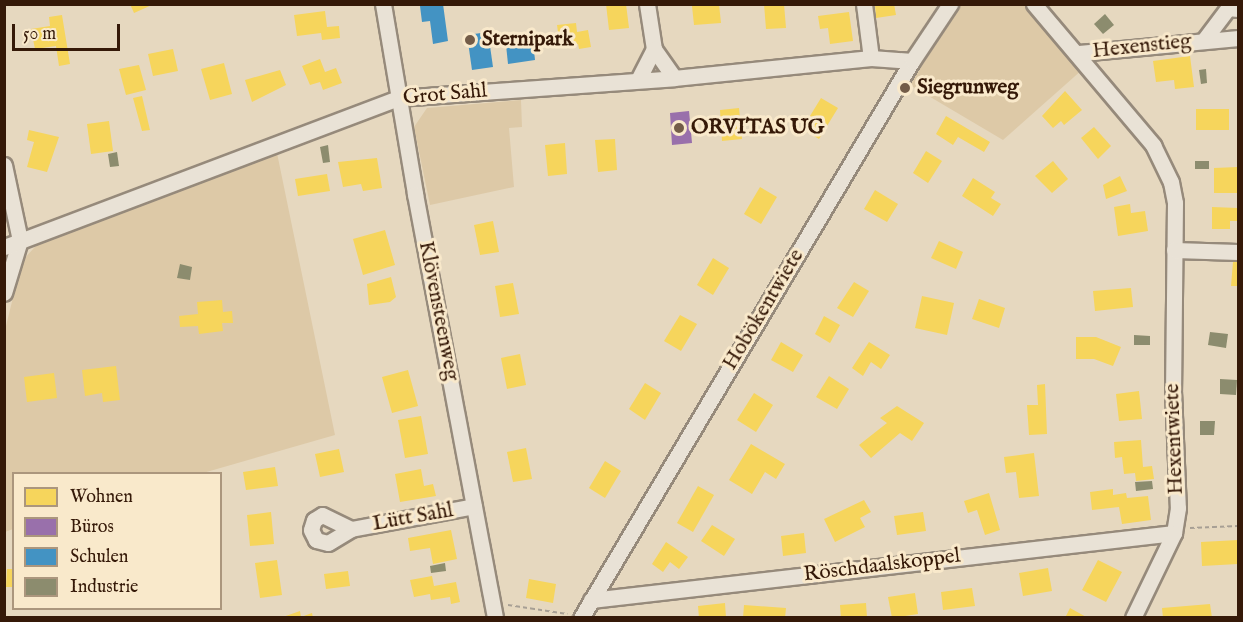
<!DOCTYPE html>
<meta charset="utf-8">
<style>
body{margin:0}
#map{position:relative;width:1243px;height:622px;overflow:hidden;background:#e6d8bf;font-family:"IM FELL English",serif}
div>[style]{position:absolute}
.green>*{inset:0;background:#ddc9a7}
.homes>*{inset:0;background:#f6d55c}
.offices>*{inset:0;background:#9970ab}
.schools>*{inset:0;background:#4393c3}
.industry>*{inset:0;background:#8c8c6e}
.path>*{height:2px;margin-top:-1px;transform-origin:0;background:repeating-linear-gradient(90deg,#a79f94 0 4.5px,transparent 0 7.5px)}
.roads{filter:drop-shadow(2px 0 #968a7b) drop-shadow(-2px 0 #968a7b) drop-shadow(0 2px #968a7b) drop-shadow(0 -2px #968a7b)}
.minor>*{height:15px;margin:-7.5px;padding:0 7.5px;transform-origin:7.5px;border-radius:7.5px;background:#e9e2d6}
.dots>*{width:16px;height:16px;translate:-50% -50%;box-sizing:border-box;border:3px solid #f9e9cb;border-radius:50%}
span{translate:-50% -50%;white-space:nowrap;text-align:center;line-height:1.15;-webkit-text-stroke:6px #f9e9cb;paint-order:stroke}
.poi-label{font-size:21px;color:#351908;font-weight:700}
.left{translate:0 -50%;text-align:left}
.street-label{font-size:21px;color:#351908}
.frame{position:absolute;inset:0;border:6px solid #351908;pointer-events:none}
.legend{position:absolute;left:12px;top:472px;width:210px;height:138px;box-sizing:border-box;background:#f9e9cb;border:2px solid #ab967d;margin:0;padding:8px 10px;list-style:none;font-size:18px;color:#351908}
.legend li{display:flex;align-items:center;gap:12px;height:30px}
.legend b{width:30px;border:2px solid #ab967d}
.scale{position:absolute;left:12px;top:24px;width:108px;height:27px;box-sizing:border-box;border:3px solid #351908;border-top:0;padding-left:8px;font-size:18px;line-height:21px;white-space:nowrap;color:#351908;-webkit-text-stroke:4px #f9e9cb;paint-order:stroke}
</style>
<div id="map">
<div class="green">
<div style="clip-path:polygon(958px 5px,1025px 5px,1083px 69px,1003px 140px,910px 85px)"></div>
<div style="clip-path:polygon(521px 100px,522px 127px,509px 128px,514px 187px,430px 205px,414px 127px,427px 108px)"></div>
<div style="clip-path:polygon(277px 153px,335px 435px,203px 473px,14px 474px,13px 529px,5px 532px,5px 330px,22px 261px,46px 235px)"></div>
</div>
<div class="homes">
<div style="clip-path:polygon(130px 4px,154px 4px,134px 13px)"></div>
<div style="clip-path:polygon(606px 4px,626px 4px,629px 28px,609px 30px)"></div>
<div style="clip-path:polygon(719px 4px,721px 23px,694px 25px,692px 6px)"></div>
<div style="clip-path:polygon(764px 4px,784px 4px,786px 28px,766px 29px)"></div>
<div style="clip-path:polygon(875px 4px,894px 4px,896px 15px,876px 18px)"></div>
<div style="clip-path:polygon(325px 11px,327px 27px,339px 26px,340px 38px,322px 40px,321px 33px,297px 36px,294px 15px)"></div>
<div style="clip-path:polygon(849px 12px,853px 41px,830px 44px,828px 28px,820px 29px,818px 16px)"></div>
<div style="clip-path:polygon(62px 15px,70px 64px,59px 66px,56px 46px,35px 49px,31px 29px,50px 26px,49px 17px)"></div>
<div style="clip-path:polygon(576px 23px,577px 32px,588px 30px,591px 47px,579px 49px,578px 44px,560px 46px,557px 25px)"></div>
<div style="clip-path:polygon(173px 49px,178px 71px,153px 76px,148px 54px)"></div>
<div style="clip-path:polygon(1190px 56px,1194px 87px,1175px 89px,1174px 80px,1156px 82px,1153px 61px)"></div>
<div style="clip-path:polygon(320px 59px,325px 72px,336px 68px,342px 83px,323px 90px,320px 82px,310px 85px,302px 66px)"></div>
<div style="clip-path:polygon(224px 63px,232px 94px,210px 100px,201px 69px)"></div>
<div style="clip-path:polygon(139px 65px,146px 90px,126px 95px,119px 69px)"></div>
<div style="clip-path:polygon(280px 70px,286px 85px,252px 102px,245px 80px)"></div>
<div style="clip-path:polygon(1065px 91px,1082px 110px,1064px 125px,1061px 121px,1053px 128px,1042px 116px)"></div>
<div style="clip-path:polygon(142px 96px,150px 130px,142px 131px,133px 98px)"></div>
<div style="clip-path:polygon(821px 98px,838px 108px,819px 139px,802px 129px)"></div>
<div style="clip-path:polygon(739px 108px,742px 139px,722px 141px,720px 110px)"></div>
<div style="clip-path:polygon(1196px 109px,1229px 109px,1229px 130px,1196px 130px)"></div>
<div style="clip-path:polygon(946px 116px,990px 142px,984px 152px,958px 137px,953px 145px,936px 134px)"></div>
<div style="clip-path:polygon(109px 121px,113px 151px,91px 154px,87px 124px)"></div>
<div style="clip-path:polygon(1094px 127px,1111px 146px,1098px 159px,1081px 138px)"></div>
<div style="clip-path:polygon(29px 130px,59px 137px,47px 172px,27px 167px,34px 142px,27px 140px)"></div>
<div style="clip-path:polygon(615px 139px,617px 170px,598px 172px,595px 140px)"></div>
<div style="clip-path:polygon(565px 143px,567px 174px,548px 176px,545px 145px)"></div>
<div style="clip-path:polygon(926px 151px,942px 161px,928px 183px,913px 173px)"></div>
<div style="clip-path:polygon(377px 158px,382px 188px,363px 191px,361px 184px,343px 187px,338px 162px)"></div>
<div style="clip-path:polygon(1053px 161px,1068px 179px,1052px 193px,1035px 176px)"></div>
<div style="clip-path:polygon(1238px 167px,1238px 193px,1214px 193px,1214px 168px)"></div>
<div style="clip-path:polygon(327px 174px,330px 191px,298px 196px,295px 179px)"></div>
<div style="clip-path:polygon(1120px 176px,1127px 191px,1106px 199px,1103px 185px)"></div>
<div style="clip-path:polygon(973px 178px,995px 192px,991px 198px,1001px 204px,993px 216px,962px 196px)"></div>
<div style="clip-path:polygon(760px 187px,777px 197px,761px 224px,744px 214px)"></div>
<div style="clip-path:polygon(875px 190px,898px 204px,887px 222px,864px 209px)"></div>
<div style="clip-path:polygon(1130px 204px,1131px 213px,1145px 211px,1148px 231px,1118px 236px,1114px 207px)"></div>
<div style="clip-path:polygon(1212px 207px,1238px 208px,1238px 221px,1230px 221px,1230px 229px,1212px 229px)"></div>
<div style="clip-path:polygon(493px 221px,499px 252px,480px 255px,474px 225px)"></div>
<div style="clip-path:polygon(385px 230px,395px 265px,363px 275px,353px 239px)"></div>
<div style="clip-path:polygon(939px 241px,963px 252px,956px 269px,931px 258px)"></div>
<div style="clip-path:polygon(713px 258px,729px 268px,713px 295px,697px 285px)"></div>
<div style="clip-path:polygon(1233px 262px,1238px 262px,1238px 286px,1231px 286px)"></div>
<div style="clip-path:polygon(391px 277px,396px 297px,390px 302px,369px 305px,367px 284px)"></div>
<div style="clip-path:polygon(854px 282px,869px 291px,853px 317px,837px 308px)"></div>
<div style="clip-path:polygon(513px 283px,519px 314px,500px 317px,495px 286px)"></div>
<div style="clip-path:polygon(1131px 288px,1133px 307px,1095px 311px,1093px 291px)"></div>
<div style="clip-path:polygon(922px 296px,954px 303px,947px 335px,915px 328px)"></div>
<div style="clip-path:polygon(979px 299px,1005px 308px,999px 328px,972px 319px)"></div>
<div style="clip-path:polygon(222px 300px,223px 312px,232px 311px,233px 323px,222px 323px,223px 331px,199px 334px,198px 326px,180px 327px,179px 316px,198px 314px,197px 302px)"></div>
<div style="clip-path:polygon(680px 315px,697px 324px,681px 351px,664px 341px)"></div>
<div style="clip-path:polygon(824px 316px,840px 325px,830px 343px,815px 334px)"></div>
<div style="clip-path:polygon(1076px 337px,1096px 337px,1121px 347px,1113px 366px,1094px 359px,1076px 359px)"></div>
<div style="clip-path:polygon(781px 342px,803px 355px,793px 372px,771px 360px)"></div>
<div style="clip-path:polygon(869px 342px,890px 355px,881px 369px,871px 362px,863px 376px,852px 368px)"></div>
<div style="clip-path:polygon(520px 354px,526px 385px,507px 389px,501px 358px)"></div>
<div style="clip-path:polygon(116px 366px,120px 400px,103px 402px,102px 393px,85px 396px,82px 370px)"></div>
<div style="clip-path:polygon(408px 370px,418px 406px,392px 413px,382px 377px)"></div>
<div style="clip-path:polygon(54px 373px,57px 398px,27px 402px,24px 377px)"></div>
<div style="clip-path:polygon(829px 376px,849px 389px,837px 409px,816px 397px)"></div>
<div style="clip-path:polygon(645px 383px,661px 393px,645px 420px,629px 409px)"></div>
<div style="clip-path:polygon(1045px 384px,1047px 434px,1029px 435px,1027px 405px,1038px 405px,1037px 385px)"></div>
<div style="clip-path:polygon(1139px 391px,1142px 419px,1119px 421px,1116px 394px)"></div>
<div style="clip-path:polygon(754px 393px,773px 405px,756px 432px,737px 420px)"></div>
<div style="clip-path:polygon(897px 406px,924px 423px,912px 441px,900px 433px,871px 458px,859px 445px,887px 423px,880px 418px)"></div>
<div style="clip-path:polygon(421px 416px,428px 454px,405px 458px,398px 420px)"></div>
<div style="clip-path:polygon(1141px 440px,1143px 467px,1152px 466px,1154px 479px,1136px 481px,1135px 473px,1124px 474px,1122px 457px,1115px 458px,1114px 442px)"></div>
<div style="clip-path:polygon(751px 444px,785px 464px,776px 479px,765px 472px,752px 494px,729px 480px)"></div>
<div style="clip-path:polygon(526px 448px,532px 479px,513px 482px,507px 452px)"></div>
<div style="clip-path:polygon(339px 449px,344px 472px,320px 477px,315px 454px)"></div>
<div style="clip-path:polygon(1034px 453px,1039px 496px,1019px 498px,1016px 472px,1006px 473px,1004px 457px)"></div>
<div style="clip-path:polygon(605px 461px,621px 471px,605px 498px,589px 488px)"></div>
<div style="clip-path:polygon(275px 467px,278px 486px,246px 490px,243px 472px)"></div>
<div style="clip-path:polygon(421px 469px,424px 486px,433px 484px,436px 496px,400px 502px,395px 474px)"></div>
<div style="clip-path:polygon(698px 486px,714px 495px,693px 532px,677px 523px)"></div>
<div style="clip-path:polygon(1113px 489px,1113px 495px,1126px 493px,1127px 498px,1148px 496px,1151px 520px,1122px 524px,1119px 507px,1092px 510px,1090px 492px)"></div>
<div style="clip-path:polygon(989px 493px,1000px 530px,985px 535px,977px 510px,968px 513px,964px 501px)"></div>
<div style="clip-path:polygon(864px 500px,871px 512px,860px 518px,865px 527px,835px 542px,824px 519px)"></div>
<div style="clip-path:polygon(271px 512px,274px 544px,250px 546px,247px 515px)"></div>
<div style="clip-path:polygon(923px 512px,926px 531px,897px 535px,894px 516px)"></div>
<div style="clip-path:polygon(712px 525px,735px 539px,724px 556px,701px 541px)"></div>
<div style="clip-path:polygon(451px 530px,457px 559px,433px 564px,430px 548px,410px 551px,408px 538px)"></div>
<div style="clip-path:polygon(804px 533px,806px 553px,783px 556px,781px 536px)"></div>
<div style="clip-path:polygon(1238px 540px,1238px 564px,1202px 566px,1201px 542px)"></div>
<div style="clip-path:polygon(666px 542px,688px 557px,679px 569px,670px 562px,663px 572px,652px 564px)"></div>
<div style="clip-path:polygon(277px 560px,282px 595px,260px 598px,255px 563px)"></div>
<div style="clip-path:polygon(1098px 560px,1122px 572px,1106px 602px,1082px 590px)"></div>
<div style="clip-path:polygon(1048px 568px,1052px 591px,1023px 596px,1019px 573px)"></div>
<div style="clip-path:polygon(7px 569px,14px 569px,14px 587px,6px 587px)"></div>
<div style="clip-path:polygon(348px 571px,350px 586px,326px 589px,324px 574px)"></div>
<div style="clip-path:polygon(432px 576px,434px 586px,456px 582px,460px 602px,451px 604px,450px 597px,431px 600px,430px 594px,414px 597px,410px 580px)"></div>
<div style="clip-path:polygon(529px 579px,556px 584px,553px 603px,526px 598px)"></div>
<div style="clip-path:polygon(972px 588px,975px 606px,943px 610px,941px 592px)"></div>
<div style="clip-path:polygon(915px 593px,918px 614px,892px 618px,888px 597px)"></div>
<div style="clip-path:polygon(725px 603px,726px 618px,699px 618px,698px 606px)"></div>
<div style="clip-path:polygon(866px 603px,867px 618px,841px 618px,840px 605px)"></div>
<div style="clip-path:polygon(1210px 604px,1212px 618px,1163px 618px,1162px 608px)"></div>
<div style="clip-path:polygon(744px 605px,786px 608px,785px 618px,743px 618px)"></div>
<div style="clip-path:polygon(1070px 608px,1088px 618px,1065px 618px)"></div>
<div style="clip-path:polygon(300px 611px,301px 617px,312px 613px,313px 618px,280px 618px)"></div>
</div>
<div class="offices">
<div style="clip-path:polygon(689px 111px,692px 143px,672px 145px,670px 113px)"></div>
</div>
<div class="schools">
<div style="clip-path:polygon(443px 4px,448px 41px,433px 44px,430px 21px,422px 22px,420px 6px)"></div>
<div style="clip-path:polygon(488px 32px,493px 67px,472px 70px,467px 35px)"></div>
<div style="clip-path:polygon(532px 32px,535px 60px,508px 64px,505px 35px)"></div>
</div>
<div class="industry">
<div style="clip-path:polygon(1105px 14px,1114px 25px,1103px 34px,1094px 24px)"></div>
<div style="clip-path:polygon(1206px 69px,1207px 83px,1201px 84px,1199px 70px)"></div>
<div style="clip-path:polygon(328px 145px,330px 162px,323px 163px,320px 147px)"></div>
<div style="clip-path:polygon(117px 152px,119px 166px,110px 167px,108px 154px)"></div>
<div style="clip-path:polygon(1195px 161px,1209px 161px,1209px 169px,1195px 169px)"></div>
<div style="clip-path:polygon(180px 264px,192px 267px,190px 280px,177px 278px)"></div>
<div style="clip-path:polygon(1210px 332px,1228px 334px,1226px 348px,1208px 345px)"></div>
<div style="clip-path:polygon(1134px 335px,1150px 336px,1150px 345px,1134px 345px)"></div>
<div style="clip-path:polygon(1220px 379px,1237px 380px,1236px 395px,1220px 394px)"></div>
<div style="clip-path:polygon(1200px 421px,1215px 421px,1214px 435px,1200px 435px)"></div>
<div style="clip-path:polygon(1152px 481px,1153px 489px,1136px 491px,1135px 482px)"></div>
<div style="clip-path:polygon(445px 563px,446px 571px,431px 573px,430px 566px)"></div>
</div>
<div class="path">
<div style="left:1190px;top:528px;width:48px;rotate:-2.4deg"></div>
<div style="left:508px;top:605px;width:60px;rotate:8.7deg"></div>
</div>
<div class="roads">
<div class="minor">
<div style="left:383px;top:4px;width:193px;rotate:80.4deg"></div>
<div style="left:415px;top:194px;width:431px;rotate:79.3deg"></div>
<div style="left:647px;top:4px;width:46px;rotate:81.2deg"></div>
<div style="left:654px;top:49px;width:35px;rotate:55deg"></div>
<div style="left:864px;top:4px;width:54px;rotate:82.6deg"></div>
<div style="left:1034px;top:4px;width:185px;rotate:49.8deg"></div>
<div style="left:1153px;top:145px;width:41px;rotate:64.1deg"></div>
<div style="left:1171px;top:182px;width:21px;rotate:79deg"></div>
<div style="left:1175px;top:203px;width:188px;rotate:90.6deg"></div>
<div style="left:1173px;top:391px;width:117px;rotate:87.6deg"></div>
<div style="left:1178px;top:508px;width:25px;rotate:99deg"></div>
<div style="left:1174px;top:533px;width:94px;rotate:115.8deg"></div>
<div style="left:1204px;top:40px;width:40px;rotate:-53deg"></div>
<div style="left:1228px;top:8px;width:10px;rotate:6deg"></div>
<div style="left:1079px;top:53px;width:160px;rotate:-5.4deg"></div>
<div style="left:638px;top:80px;width:35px;rotate:-63deg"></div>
<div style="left:4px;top:165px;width:77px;rotate:78deg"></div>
<div style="left:20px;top:240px;width:55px;rotate:106.8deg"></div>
<div style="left:4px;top:247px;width:421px;rotate:-20.7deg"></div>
<div style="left:398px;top:98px;width:277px;rotate:-4.1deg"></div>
<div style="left:674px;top:78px;width:198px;rotate:-5.8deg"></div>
<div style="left:871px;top:58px;width:41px;rotate:4.2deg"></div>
<div style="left:1174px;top:250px;width:64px;rotate:1.8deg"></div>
<div style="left:351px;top:529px;width:32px;rotate:-154deg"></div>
<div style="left:322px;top:515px;width:9px;rotate:148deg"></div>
<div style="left:314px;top:520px;width:10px;rotate:107deg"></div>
<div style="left:311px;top:530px;width:11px;rotate:63deg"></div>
<div style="left:316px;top:540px;width:12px;rotate:14deg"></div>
<div style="left:328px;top:543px;width:27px;rotate:-31deg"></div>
<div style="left:351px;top:529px;width:125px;rotate:-10.6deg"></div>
<div style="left:591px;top:600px;width:587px;rotate:-6.56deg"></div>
<div style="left:581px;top:618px;width:648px;rotate:-59.28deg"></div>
<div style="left:912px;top:61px;width:69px;rotate:-56.3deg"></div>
</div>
</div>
<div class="dots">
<div style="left:470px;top:40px;background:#735c48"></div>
<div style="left:905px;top:88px;background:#735c48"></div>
<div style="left:679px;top:128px;background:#735c48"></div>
</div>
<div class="poi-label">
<span class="left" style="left:482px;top:40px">Sternipark</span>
<span class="left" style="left:917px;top:88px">Siegrunweg</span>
<span class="left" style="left:691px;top:128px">ORVITAS UG</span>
</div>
<div class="street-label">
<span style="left:1142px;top:47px;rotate:-6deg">Hexenstieg</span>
<span style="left:445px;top:95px;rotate:-5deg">Grot Sahl</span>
<span style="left:764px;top:310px;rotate:-59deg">Hobökentwiete</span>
<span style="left:438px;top:311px;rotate:79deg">Klövensteenweg</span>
<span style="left:1175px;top:439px;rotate:-92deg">Hexentwiete</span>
<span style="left:413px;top:518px;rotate:-10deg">Lütt Sahl</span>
<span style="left:882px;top:566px;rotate:-7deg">Röschdaalskoppel</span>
</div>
<div class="frame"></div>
<ul class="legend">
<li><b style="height:16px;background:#f6d55c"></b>Wohnen</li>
<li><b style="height:16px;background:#9970ab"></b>Büros</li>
<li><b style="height:16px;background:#4393c3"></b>Schulen</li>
<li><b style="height:16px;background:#8c8c6e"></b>Industrie</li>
</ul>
<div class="scale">50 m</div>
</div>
